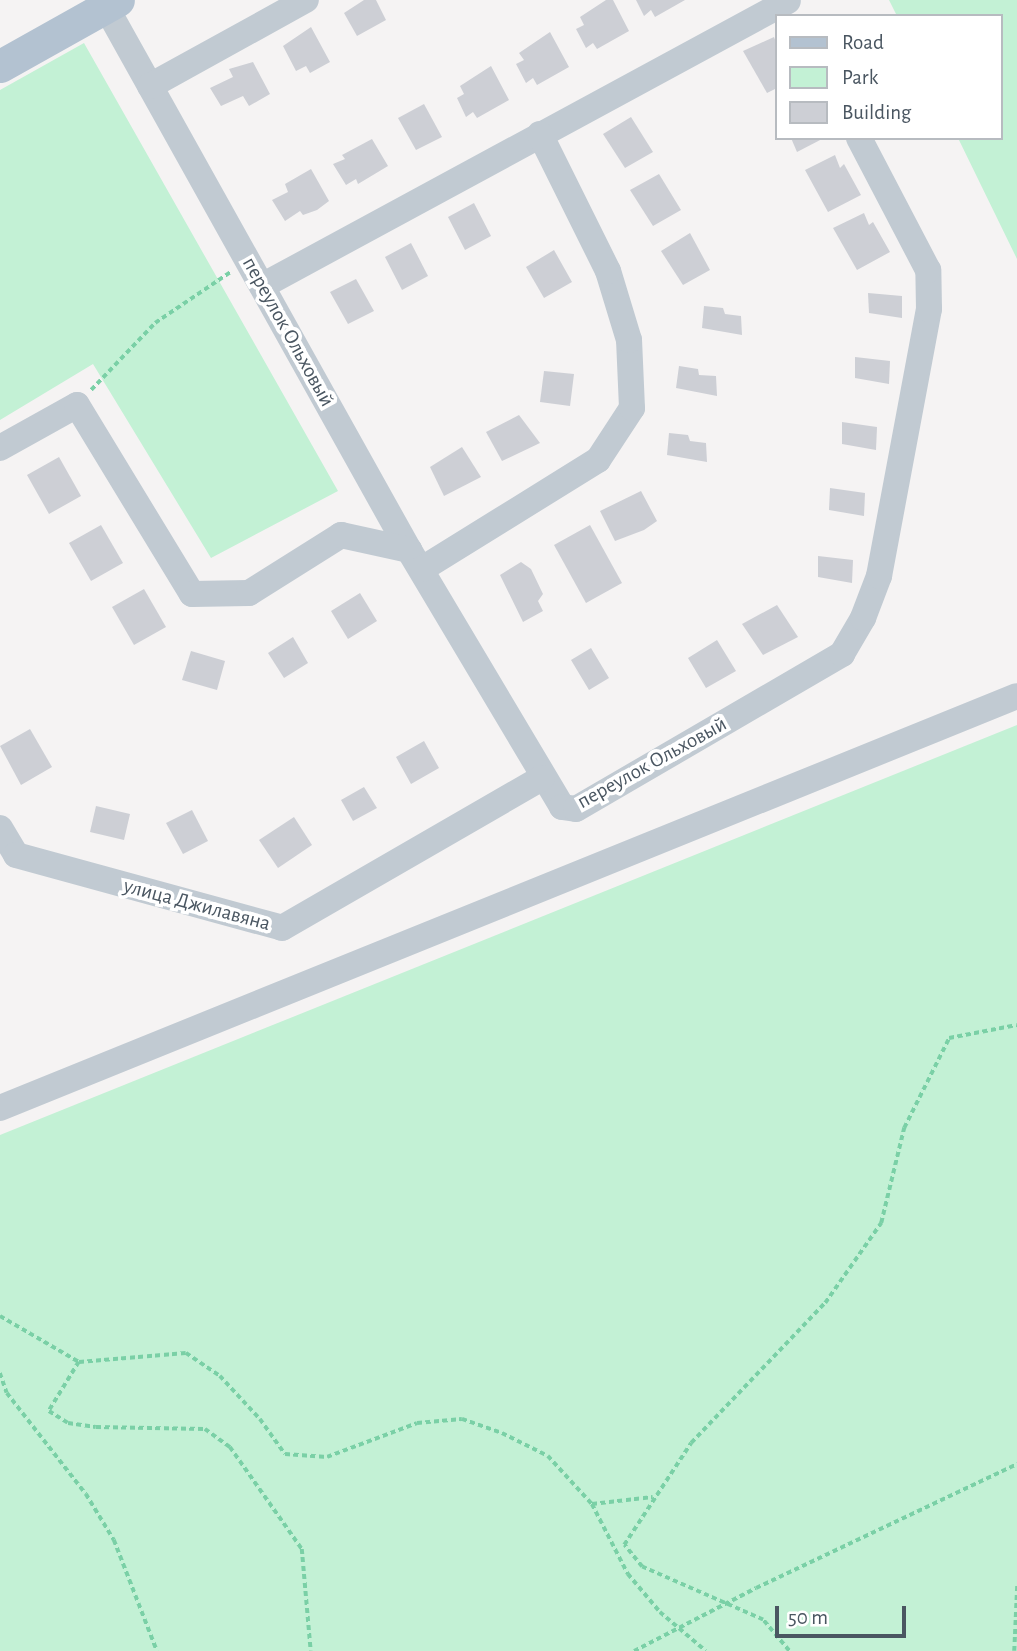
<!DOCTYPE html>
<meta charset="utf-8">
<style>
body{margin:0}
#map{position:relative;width:1017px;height:1651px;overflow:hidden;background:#f5f3f3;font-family:"Alegreya Sans",sans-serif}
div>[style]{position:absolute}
.green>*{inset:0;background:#c3f1d5}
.building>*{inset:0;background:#cdcfd5}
.path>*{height:3.5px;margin-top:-1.75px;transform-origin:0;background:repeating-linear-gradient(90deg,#7ad0a6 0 5px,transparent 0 8.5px)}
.minor>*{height:26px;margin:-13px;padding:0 13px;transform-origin:13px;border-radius:13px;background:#c1cad2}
.major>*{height:33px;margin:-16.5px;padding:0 16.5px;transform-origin:16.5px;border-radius:16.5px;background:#b3c2d1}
span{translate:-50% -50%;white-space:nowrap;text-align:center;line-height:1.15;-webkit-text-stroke:7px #fff;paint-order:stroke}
.street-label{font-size:21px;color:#4a5661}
.legend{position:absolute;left:775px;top:14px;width:228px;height:126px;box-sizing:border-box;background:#fff;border:2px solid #b7bbc0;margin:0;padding:9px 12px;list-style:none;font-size:21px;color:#4a5661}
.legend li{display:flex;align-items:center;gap:14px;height:35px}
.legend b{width:35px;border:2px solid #b7bbc0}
.scale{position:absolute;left:775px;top:1606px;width:131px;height:32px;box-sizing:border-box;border:4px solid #4a5661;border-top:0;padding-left:9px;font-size:21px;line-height:24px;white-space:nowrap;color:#4a5661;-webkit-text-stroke:5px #fff;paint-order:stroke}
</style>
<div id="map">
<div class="green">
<div style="clip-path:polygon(889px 0,1017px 0,1017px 259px,958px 138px,1001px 138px,1001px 16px,897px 16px)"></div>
<div style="clip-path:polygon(84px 43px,338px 491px,211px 558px,93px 364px,0 420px,0 90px)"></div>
<div style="clip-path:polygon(1017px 725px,1017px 1651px,0 1651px,0 1135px)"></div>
</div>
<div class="building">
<div style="clip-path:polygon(364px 0,376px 0,386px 20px,357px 36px,344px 13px)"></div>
<div style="clip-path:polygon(606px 0,613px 0,629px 31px,597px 49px,593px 43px,586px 48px,576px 29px,584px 25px,580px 17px)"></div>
<div style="clip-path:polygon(636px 0,685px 0,655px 17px,651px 10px,644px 16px)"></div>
<div style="clip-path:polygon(311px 27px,330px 62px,310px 73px,306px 66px,296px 71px,283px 46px)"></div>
<div style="clip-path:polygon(550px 32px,569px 67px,537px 85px,533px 78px,526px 83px,516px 64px,524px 60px,519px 53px)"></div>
<div style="clip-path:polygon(774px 37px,777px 45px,777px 88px,767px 93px,743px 51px)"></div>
<div style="clip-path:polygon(253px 62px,270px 94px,249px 106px,243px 96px,221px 106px,210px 88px,233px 77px,229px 69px)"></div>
<div style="clip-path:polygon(491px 66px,509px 100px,477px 118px,473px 112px,466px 117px,457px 98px,464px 94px,460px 86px)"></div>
<div style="clip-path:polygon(424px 104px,442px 137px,416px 150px,398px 118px)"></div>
<div style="clip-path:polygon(631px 117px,653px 152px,625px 168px,603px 134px)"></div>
<div style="clip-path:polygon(791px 138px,824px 138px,797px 152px)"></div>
<div style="clip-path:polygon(372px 139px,388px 166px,358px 184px,356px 179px,346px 185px,333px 164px,345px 159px,342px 155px)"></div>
<div style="clip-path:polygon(835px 155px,840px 168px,844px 164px,861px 195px,828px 212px,805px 170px)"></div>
<div style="clip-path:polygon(311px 169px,329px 201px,317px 210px,303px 215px,300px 211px,285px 221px,272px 200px,288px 192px,285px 184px)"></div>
<div style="clip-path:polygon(659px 174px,681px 210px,653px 226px,630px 190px)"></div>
<div style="clip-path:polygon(474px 203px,491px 236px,465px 250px,448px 217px)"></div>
<div style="clip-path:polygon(864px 213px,869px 225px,873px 222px,890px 252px,857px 270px,833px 228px)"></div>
<div style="clip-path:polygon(690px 233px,710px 270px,683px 285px,661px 251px)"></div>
<div style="clip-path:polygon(411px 243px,428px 276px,402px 290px,385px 257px)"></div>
<div style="clip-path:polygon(554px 250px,572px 282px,544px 298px,526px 267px)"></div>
<div style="clip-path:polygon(356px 279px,374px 311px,348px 324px,330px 292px)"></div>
<div style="clip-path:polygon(868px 293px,902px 296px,902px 318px,869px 313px)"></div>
<div style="clip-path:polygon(704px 306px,723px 308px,725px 314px,741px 316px,742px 335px,702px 328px)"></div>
<div style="clip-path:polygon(855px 357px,890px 361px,889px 384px,855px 378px)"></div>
<div style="clip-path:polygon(679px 366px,698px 369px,699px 375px,716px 376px,717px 396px,676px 388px)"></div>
<div style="clip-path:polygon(544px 371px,574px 374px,570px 406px,540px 402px)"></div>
<div style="clip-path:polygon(519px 415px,540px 443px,502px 461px,486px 432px)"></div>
<div style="clip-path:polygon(842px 422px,877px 427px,876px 450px,842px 444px)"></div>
<div style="clip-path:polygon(669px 433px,688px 435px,690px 441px,706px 443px,707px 462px,667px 455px)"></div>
<div style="clip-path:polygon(462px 447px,481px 477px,444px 496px,430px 467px)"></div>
<div style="clip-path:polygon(59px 457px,81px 496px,49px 514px,27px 475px)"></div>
<div style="clip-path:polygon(830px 488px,865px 493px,864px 516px,829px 510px)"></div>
<div style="clip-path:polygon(641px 491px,657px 521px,644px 530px,615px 541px,600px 511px)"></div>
<div style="clip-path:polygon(101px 525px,123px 563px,91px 581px,69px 543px)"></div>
<div style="clip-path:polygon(590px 525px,622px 583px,586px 603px,554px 545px)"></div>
<div style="clip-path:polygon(818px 556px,853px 560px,852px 583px,818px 577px)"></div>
<div style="clip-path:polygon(521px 562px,531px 569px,543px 594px,538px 601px,543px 611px,523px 622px,500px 575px)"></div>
<div style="clip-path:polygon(144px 589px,166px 627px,134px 645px,112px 607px)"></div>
<div style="clip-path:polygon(360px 593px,377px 621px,348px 639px,331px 611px)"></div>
<div style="clip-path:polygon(777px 605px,798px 637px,763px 655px,742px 624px)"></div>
<div style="clip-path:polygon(293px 637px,308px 663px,284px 678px,268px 653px)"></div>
<div style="clip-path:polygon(717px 640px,736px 671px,706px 688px,688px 658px)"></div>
<div style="clip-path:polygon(591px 648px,609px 678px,589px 690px,571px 660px)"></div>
<div style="clip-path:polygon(191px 651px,225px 661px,217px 690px,182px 680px)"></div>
<div style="clip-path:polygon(30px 729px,52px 767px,21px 785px,0 746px)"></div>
<div style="clip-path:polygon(424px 741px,439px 768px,411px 784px,396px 757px)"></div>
<div style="clip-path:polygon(364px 787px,377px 808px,353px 821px,341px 800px)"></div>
<div style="clip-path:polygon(96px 806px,130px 814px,124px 840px,90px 832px)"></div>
<div style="clip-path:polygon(192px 810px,208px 841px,183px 854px,166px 823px)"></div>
<div style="clip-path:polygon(294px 817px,312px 845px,278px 868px,259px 840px)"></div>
</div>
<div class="path">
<div style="left:91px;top:390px;width:93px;rotate:-46.3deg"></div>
<div style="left:155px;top:323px;width:93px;rotate:-34deg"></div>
<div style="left:0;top:1316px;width:91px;rotate:30.2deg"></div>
<div style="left:79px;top:1362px;width:107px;rotate:-4.8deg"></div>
<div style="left:186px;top:1353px;width:41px;rotate:34.1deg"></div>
<div style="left:220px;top:1376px;width:59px;rotate:47.1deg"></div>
<div style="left:260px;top:1419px;width:43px;rotate:54.5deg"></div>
<div style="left:285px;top:1454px;width:42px;rotate:4.1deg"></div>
<div style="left:327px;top:1457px;width:96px;rotate:-20.7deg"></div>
<div style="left:417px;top:1423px;width:45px;rotate:-5.1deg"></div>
<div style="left:462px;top:1419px;width:42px;rotate:19.3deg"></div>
<div style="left:502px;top:1433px;width:51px;rotate:26.6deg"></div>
<div style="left:548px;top:1456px;width:65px;rotate:47.5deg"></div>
<div style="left:592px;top:1504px;width:79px;rotate:62.8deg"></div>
<div style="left:628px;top:1574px;width:50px;rotate:49.9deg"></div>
<div style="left:660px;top:1612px;width:60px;rotate:40.3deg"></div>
<div style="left:79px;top:1362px;width:57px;rotate:121.5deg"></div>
<div style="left:49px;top:1411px;width:22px;rotate:32deg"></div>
<div style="left:68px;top:1423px;width:28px;rotate:8deg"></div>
<div style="left:96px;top:1427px;width:109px;rotate:1.1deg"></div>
<div style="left:205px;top:1429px;width:31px;rotate:36deg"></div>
<div style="left:230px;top:1447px;width:125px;rotate:54.8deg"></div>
<div style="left:302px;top:1549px;width:102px;rotate:85deg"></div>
<div style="left:0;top:1373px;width:21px;rotate:71deg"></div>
<div style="left:7px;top:1393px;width:128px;rotate:52deg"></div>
<div style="left:86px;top:1494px;width:54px;rotate:58.7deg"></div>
<div style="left:114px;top:1540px;width:119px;rotate:68.8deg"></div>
<div style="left:592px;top:1504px;width:61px;rotate:-6.5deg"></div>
<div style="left:634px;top:1651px;width:137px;rotate:-27.3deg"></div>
<div style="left:756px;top:1588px;width:289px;rotate:-25.4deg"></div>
<div style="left:789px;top:1651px;width:40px;rotate:-130deg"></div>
<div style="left:763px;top:1620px;width:132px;rotate:-156.3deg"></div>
<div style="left:642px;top:1567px;width:28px;rotate:-129deg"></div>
<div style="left:624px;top:1545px;width:122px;rotate:-56.7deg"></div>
<div style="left:691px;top:1443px;width:194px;rotate:-46.3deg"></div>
<div style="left:825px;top:1303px;width:98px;rotate:-55deg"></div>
<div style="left:881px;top:1223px;width:98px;rotate:-76.4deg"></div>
<div style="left:904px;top:1128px;width:101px;rotate:-63.4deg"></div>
<div style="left:949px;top:1038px;width:69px;rotate:-10.8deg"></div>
<div style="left:1014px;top:1651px;width:67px;rotate:-87.4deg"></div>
</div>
<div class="minor">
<div style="left:106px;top:7px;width:622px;rotate:60.84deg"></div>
<div style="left:409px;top:550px;width:299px;rotate:59.2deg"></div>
<div style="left:562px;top:807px;width:14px;rotate:8deg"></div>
<div style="left:576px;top:809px;width:308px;rotate:-30.2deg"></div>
<div style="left:842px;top:654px;width:42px;rotate:-59.7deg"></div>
<div style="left:863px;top:618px;width:45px;rotate:-69.1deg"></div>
<div style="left:879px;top:576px;width:272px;rotate:-79.4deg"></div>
<div style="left:929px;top:309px;width:39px;rotate:-91deg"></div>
<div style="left:928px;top:270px;width:149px;rotate:-117.6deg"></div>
<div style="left:150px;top:86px;width:178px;rotate:-28.9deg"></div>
<div style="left:262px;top:286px;width:598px;rotate:-28.45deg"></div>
<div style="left:0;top:448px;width:88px;rotate:-29.2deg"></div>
<div style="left:77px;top:405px;width:221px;rotate:58.7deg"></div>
<div style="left:192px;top:594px;width:57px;rotate:-1deg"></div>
<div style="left:249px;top:593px;width:109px;rotate:-32.2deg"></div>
<div style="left:341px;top:535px;width:70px;rotate:12.4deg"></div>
<div style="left:422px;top:569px;width:207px;rotate:-31.8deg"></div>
<div style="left:598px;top:460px;width:62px;rotate:-56.8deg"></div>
<div style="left:632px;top:408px;width:68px;rotate:-92.5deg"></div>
<div style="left:629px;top:340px;width:72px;rotate:-106.9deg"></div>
<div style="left:608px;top:271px;width:153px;rotate:-116.4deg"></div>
<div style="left:0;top:828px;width:31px;rotate:59deg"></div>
<div style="left:16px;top:855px;width:276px;rotate:15.3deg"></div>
<div style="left:282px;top:928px;width:300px;rotate:-30deg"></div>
<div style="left:0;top:1108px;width:1097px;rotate:-22.05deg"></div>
</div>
<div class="major">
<div style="left:0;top:66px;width:135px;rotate:-29.2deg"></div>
</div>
<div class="street-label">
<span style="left:288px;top:332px;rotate:61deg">переулок Ольховый</span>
<span style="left:652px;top:763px;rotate:-29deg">переулок Ольховый</span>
<span style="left:197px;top:905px;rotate:15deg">улица Джилавяна</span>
</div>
<ul class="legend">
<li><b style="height:9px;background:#b3c2d1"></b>Road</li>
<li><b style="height:19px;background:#c3f1d5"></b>Park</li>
<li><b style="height:19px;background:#cdcfd5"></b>Building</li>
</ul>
<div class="scale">50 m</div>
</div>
